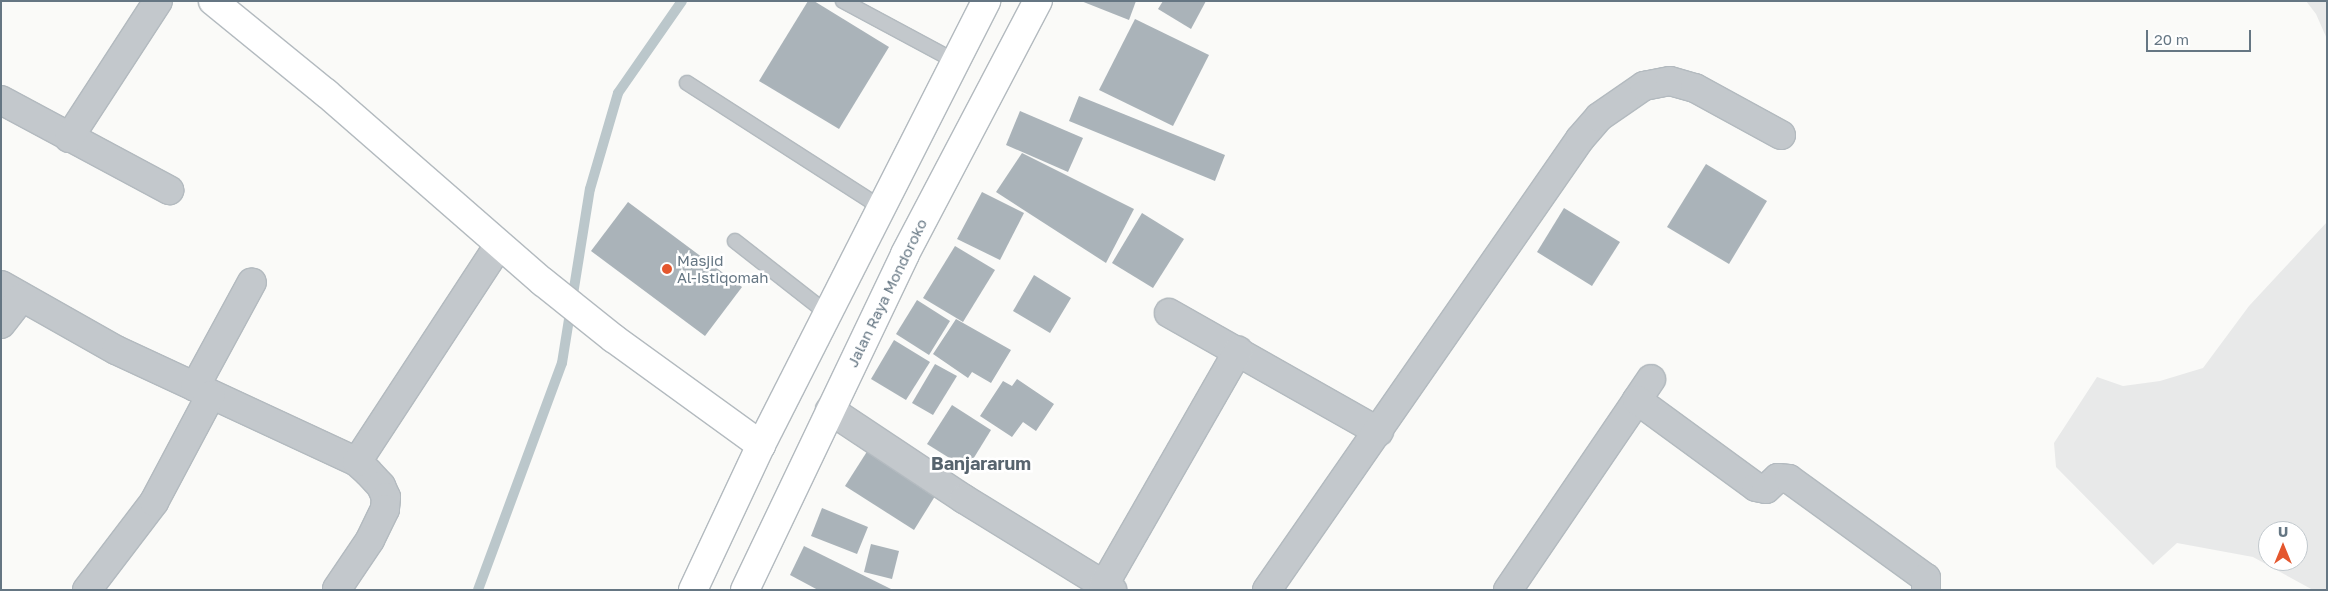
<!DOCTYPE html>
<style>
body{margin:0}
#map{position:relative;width:2328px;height:591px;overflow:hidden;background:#fafaf8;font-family:"Golos Text",sans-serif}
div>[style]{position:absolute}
.built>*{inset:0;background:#e8e9e9}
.stream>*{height:10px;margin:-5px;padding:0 5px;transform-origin:5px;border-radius:5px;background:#bbc7cb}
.building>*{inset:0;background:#aab3b9}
.roads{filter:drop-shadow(1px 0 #b3babf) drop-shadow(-1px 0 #b3babf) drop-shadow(0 1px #b3babf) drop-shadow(0 -1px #b3babf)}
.lane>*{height:14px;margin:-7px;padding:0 7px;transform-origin:7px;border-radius:7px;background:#c3c8cc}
.street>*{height:28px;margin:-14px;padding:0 14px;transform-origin:14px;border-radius:14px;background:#c3c8cc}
.secondary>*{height:28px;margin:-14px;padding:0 14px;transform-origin:14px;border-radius:14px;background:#fff}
.highway>*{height:28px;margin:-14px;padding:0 14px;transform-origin:14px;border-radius:14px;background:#fff}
.dots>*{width:14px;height:14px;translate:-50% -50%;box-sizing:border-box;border:2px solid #fff;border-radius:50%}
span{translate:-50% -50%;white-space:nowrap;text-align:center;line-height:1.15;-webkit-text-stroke:5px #fff;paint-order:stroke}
.poi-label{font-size:15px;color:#657683}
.left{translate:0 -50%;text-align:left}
.street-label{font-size:15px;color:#657683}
.quarter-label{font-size:18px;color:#57646e;font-weight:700}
.frame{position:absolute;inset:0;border:2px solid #657683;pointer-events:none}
.north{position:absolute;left:2258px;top:521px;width:50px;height:50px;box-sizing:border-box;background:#fff;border:1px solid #c1c8cd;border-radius:50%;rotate:0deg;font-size:14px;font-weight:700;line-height:20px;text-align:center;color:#657683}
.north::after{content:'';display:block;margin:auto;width:18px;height:22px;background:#e4572e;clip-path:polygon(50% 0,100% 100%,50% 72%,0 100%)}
.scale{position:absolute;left:2146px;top:30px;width:105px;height:22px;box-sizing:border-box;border:2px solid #657683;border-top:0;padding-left:6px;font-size:15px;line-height:18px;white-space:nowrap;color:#657683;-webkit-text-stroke:4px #fff;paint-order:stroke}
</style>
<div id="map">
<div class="built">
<div style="clip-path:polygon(2306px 1px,2327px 1px,2327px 39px,2316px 14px)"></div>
<div style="clip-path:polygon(evenodd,2327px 222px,2327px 590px,2313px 590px,2253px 557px,2177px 543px,2153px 565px,2056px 467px,2054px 443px,2097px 377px,2123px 386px,2160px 381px,2203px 368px,2249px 306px,2327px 222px,2268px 531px,2298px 531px,2298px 561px,2268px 561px,2268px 531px)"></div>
</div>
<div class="stream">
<div style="left:478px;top:590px;width:242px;rotate:-69.7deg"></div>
<div style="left:562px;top:363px;width:176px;rotate:-80.9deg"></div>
<div style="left:590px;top:189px;width:100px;rotate:-73.7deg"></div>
<div style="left:618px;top:93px;width:112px;rotate:-55.2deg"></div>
</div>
<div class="building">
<div style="clip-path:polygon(808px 1px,814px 1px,889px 47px,839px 129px,759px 81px)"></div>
<div style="clip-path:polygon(1081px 1px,1136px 1px,1129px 20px)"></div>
<div style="clip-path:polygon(1163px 1px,1206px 1px,1191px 29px,1158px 9px)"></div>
<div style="clip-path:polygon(1135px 19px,1209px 55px,1173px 126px,1099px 90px)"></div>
<div style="clip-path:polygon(1079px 96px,1225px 155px,1215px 181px,1069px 121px)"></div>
<div style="clip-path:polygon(1020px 111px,1083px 138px,1068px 172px,1006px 145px)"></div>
<div style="clip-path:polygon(1022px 153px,1134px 209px,1106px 263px,996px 192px)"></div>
<div style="clip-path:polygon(1706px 164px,1767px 201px,1729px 264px,1667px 227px)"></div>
<div style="clip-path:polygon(982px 192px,1024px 213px,1000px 260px,957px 239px)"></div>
<div style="clip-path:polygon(628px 202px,742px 287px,705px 336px,591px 251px)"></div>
<div style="clip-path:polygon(1564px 208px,1620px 242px,1592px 286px,1537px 252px)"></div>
<div style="clip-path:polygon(1142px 213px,1184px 239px,1153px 288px,1112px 263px)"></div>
<div style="clip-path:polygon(955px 246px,995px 270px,963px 322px,923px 298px)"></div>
<div style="clip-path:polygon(1034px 275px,1071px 298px,1050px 333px,1013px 311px)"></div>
<div style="clip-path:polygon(917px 300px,950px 321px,929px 355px,896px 334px)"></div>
<div style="clip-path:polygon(956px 319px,1011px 350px,991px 383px,972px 372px,968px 378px,933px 354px)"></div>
<div style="clip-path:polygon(894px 340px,930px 362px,906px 400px,871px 379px)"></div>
<div style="clip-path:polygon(935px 364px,957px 376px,933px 415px,912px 403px)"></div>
<div style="clip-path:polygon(1017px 379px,1054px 404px,1036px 431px,1023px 422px,1012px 437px,980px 416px,1003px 381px,1012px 386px)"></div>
<div style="clip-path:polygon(952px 405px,991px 430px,967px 469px,927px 444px)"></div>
<div style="clip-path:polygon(868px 450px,937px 493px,914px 530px,845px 486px)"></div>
<div style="clip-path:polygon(822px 508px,868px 527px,857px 554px,811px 536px)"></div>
<div style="clip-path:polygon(871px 544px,899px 551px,892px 579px,864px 572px)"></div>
<div style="clip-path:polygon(804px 546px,893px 590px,818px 590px,790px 575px)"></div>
</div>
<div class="roads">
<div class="lane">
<div style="left:843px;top:1px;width:127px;rotate:28.2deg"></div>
<div style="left:687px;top:83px;width:232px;rotate:32.7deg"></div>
<div style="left:735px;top:241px;width:118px;rotate:38.1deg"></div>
</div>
<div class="street">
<div style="left:1px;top:100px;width:191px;rotate:28.2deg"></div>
<div style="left:69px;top:138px;width:163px;rotate:-57deg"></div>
<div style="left:1px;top:285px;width:132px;rotate:29.5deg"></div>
<div style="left:116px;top:350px;width:266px;rotate:24.9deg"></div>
<div style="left:357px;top:462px;width:15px;rotate:42deg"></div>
<div style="left:368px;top:472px;width:19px;rotate:47deg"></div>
<div style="left:381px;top:486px;width:12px;rotate:66deg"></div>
<div style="left:386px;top:497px;width:12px;rotate:95deg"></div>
<div style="left:385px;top:509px;width:34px;rotate:116deg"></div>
<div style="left:370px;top:540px;width:59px;rotate:124deg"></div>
<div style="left:1169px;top:313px;width:241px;rotate:29.5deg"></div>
<div style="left:1px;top:324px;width:33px;rotate:-52deg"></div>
<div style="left:195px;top:387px;width:119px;rotate:-61.5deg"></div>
<div style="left:1637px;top:400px;width:25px;rotate:-56deg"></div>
<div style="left:830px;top:410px;width:161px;rotate:33.6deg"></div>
<div style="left:964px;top:499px;width:174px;rotate:31.6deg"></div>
<div style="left:357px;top:462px;width:259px;rotate:-56.8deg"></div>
<div style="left:1104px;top:585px;width:270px;rotate:-60.2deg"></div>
<div style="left:87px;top:590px;width:111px;rotate:-52.7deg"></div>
<div style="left:154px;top:502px;width:121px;rotate:-62deg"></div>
<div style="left:1267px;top:590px;width:549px;rotate:-55.24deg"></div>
<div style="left:1580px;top:139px;width:29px;rotate:-49deg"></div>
<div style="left:1599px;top:117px;width:55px;rotate:-34.6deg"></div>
<div style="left:1644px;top:86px;width:26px;rotate:-11deg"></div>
<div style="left:1670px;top:81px;width:26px;rotate:16deg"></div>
<div style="left:1695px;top:88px;width:98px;rotate:28.7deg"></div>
<div style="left:1508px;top:590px;width:230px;rotate:-55.8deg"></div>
<div style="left:1637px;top:400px;width:147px;rotate:36.2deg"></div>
<div style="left:1756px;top:487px;width:10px;rotate:11deg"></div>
<div style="left:1766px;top:489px;width:16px;rotate:-43deg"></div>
<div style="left:1778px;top:478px;width:11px;rotate:5deg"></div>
<div style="left:1789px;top:479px;width:169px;rotate:35.9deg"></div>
<div style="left:1926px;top:578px;width:12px;rotate:90deg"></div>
</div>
<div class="secondary">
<div style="left:213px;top:1px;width:146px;rotate:39.2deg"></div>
<div style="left:326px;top:93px;width:288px;rotate:41.1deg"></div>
<div style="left:543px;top:282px;width:90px;rotate:38.7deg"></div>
<div style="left:613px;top:338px;width:183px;rotate:35.9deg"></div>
</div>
<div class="highway">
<div style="left:693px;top:590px;width:160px;rotate:-64.9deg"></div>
<div style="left:761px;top:445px;width:498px;rotate:-63.1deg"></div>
<div style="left:745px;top:590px;width:372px;rotate:-64.5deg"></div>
<div style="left:905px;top:254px;width:286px;rotate:-62.3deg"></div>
</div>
</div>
<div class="dots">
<div style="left:667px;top:269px;background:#e4572e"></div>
</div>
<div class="poi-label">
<span class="left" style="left:677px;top:269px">Masjid<br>Al-Istiqomah</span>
</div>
<div class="street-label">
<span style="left:887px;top:293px;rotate:-64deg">Jalan Raya Mondoroko</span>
</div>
<div class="quarter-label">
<span style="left:981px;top:463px">Banjararum</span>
</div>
<div class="frame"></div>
<div class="north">U</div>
<div class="scale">20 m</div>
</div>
